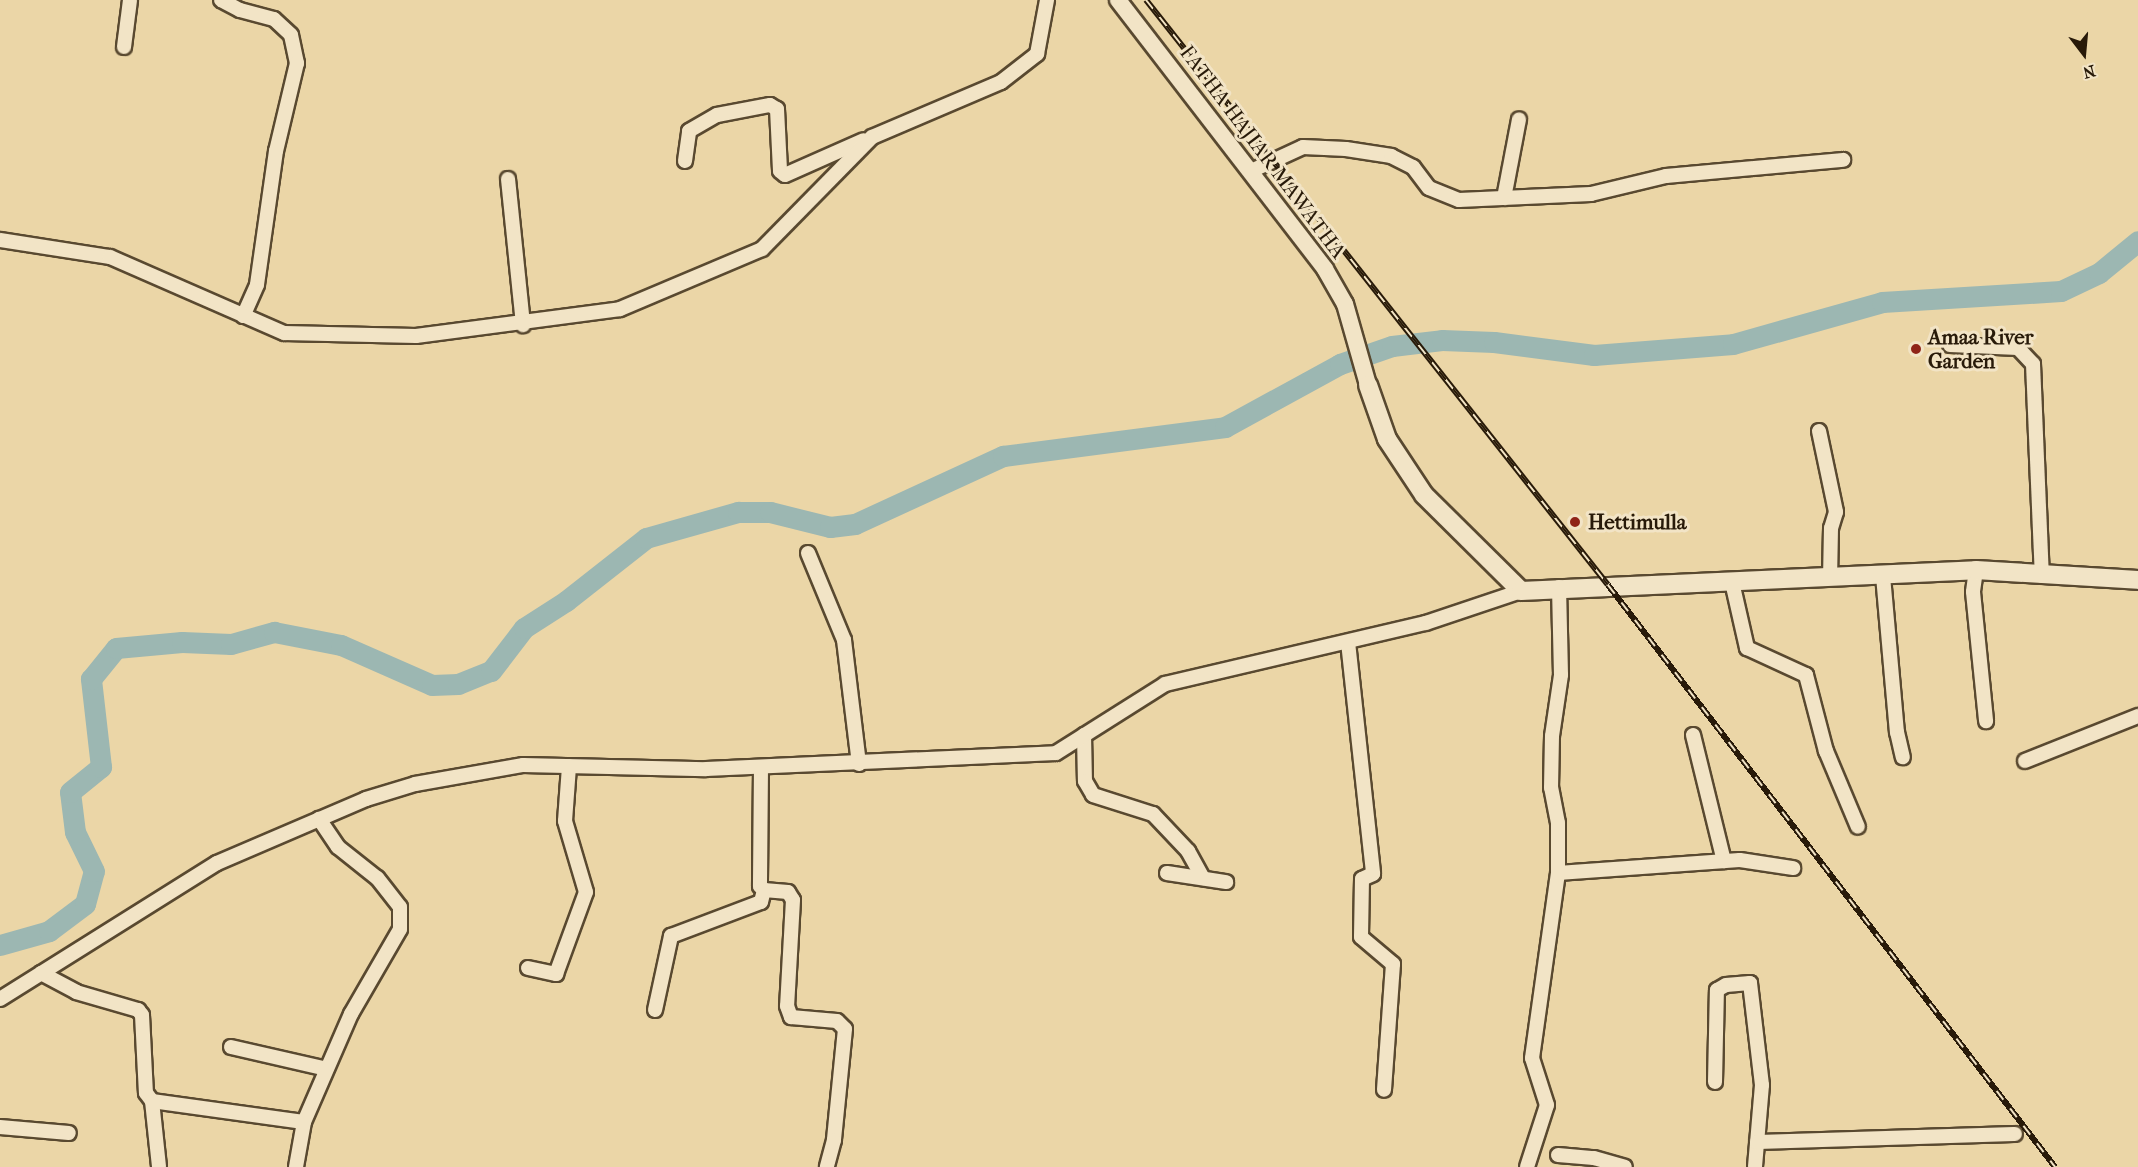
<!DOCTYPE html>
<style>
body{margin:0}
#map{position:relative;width:2138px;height:1167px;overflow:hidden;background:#ebd6a7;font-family:"IM FELL French Canon",serif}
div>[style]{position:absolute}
.river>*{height:21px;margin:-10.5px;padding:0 10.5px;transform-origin:10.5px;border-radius:10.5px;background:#9cb7b2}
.roads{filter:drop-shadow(2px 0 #594930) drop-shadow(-2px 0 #594930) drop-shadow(0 2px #594930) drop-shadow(0 -2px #594930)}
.minor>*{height:14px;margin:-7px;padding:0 7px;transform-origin:7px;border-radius:7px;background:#f2e4c6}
.tertiary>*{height:16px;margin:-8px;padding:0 8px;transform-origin:8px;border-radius:8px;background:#f2e4c6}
.secondary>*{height:18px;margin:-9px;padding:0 9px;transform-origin:9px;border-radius:9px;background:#f2e4c6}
.rail>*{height:6px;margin-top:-3px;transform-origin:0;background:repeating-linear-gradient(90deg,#f2e4c6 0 11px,#281a09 0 22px);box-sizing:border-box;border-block:2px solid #281a09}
.dots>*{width:16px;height:16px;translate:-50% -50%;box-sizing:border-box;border:3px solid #f2e4c6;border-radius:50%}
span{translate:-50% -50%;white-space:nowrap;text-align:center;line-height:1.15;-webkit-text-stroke:6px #f2e4c6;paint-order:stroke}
.street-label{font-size:21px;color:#281a09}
.poi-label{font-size:21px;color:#281a09;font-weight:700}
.left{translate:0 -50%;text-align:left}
.north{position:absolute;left:2054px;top:24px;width:60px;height:60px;-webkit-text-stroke:4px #f2e4c6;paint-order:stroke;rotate:164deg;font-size:16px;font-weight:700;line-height:24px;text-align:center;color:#281a09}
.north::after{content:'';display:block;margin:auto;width:21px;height:27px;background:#281a09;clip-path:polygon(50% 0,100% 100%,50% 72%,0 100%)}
</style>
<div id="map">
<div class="river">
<div style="left:0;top:945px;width:51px;rotate:-15.9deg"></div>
<div style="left:49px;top:931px;width:45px;rotate:-36.9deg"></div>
<div style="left:85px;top:904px;width:34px;rotate:-75deg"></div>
<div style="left:94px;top:871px;width:43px;rotate:-116deg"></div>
<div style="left:75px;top:832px;width:40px;rotate:-97.1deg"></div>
<div style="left:70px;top:792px;width:40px;rotate:-39deg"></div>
<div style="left:101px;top:767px;width:89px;rotate:-96.5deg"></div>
<div style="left:91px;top:679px;width:40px;rotate:-51deg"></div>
<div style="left:116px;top:648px;width:66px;rotate:-5.2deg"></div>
<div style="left:182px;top:642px;width:49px;rotate:2.3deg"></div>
<div style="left:231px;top:644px;width:45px;rotate:-15.6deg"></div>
<div style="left:274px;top:632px;width:68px;rotate:11deg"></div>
<div style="left:341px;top:645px;width:99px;rotate:23.7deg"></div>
<div style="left:432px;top:685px;width:26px;rotate:-2deg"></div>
<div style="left:458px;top:684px;width:35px;rotate:-22deg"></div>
<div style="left:491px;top:671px;width:54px;rotate:-52.5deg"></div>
<div style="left:524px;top:628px;width:50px;rotate:-32.7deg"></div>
<div style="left:566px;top:601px;width:102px;rotate:-38.2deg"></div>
<div style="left:646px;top:538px;width:96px;rotate:-15.8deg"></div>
<div style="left:738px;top:512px;width:32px"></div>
<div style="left:770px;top:512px;width:62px;rotate:14deg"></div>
<div style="left:830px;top:527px;width:25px;rotate:-7deg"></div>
<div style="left:855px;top:524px;width:163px;rotate:-24.7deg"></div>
<div style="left:1003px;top:456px;width:224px;rotate:-7.4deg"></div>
<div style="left:1225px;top:427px;width:131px;rotate:-28.7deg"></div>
<div style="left:1340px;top:364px;width:55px;rotate:-19.1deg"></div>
<div style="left:1392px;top:346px;width:50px;rotate:-6.8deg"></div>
<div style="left:1442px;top:340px;width:52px;rotate:2.2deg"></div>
<div style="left:1494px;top:342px;width:101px;rotate:7.4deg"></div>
<div style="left:1594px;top:355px;width:139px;rotate:-4.5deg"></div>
<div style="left:1733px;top:344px;width:155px;rotate:-15.7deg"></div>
<div style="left:1882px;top:302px;width:179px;rotate:-3.5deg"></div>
<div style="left:2061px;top:291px;width:42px;rotate:-25.3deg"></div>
<div style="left:2099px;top:273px;width:50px;rotate:-39.4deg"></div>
</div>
<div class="roads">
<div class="minor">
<div style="left:221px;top:0;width:21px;rotate:28deg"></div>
<div style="left:240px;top:10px;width:35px;rotate:15deg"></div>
<div style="left:274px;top:19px;width:23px;rotate:43deg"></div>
<div style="left:291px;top:35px;width:29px;rotate:78deg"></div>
<div style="left:297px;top:63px;width:90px;rotate:103.4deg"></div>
<div style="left:276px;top:151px;width:135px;rotate:98.1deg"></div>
<div style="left:257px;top:285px;width:34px;rotate:114deg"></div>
<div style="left:124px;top:47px;width:47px;rotate:-82.7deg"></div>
<div style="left:685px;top:161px;width:30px;rotate:-82deg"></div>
<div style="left:689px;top:131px;width:32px;rotate:-30deg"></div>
<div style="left:717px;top:115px;width:54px;rotate:-10.7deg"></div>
<div style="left:770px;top:105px;width:8px;rotate:30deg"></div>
<div style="left:777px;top:109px;width:62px;rotate:87.2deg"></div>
<div style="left:780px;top:171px;width:6px;rotate:39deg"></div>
<div style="left:785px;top:175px;width:86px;rotate:-23.9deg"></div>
<div style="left:1251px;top:171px;width:57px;rotate:-24.8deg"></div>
<div style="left:1303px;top:147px;width:43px;rotate:2.7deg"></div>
<div style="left:1346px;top:149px;width:46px;rotate:8.8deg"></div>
<div style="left:1391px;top:156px;width:25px;rotate:27deg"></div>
<div style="left:1413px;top:167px;width:26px;rotate:53deg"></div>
<div style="left:1429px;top:188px;width:32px;rotate:22deg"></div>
<div style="left:1459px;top:200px;width:132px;rotate:-2.6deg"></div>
<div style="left:1591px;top:194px;width:77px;rotate:-13.5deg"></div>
<div style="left:1666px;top:176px;width:178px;rotate:-5.2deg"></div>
<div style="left:508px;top:179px;width:147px;rotate:84.1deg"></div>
<div style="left:1504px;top:198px;width:80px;rotate:-79.2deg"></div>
<div style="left:0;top:240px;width:111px;rotate:8.8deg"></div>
<div style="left:110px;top:257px;width:190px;rotate:23.6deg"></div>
<div style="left:284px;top:333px;width:132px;rotate:1.3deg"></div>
<div style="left:416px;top:336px;width:206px;rotate:-7.5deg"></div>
<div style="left:620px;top:309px;width:154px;rotate:-22.9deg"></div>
<div style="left:762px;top:249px;width:157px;rotate:-45.5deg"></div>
<div style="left:872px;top:137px;width:140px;rotate:-23.1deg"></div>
<div style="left:1001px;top:82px;width:46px;rotate:-37.9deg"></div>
<div style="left:1037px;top:54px;width:55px;rotate:-79.5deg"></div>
<div style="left:1950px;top:345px;width:68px;rotate:2.5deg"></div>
<div style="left:2018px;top:348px;width:22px;rotate:47deg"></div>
<div style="left:2033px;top:364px;width:212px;rotate:87.6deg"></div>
<div style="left:1819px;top:431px;width:83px;rotate:78.1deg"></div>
<div style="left:1836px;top:512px;width:17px;rotate:107deg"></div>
<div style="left:1831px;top:528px;width:50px;rotate:91.1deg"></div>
<div style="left:808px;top:553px;width:94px;rotate:67.5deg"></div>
<div style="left:844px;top:640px;width:125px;rotate:83.1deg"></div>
<div style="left:1976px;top:570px;width:22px;rotate:98deg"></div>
<div style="left:1973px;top:592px;width:130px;rotate:84.2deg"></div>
<div style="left:1883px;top:576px;width:157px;rotate:84.9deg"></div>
<div style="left:1897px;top:732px;width:26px;rotate:77deg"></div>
<div style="left:1732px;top:582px;width:68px;rotate:77.2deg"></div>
<div style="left:1747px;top:648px;width:65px;rotate:24.6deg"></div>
<div style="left:1806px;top:675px;width:79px;rotate:75.3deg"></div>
<div style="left:1826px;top:751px;width:82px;rotate:67.2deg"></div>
<div style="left:1348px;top:642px;width:233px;rotate:83.8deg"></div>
<div style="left:1373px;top:874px;width:12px;rotate:156deg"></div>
<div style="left:1362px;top:879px;width:58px;rotate:91deg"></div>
<div style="left:1361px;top:937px;width:42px;rotate:40.2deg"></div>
<div style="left:1393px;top:964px;width:126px;rotate:94.1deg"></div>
<div style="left:1084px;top:735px;width:46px;rotate:88.8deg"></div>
<div style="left:1085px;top:781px;width:16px;rotate:60deg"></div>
<div style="left:1093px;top:795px;width:63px;rotate:17.6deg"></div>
<div style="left:1153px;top:814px;width:51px;rotate:46.6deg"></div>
<div style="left:1188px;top:851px;width:31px;rotate:61deg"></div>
<div style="left:1693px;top:735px;width:130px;rotate:76.2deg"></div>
<div style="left:2025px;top:761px;width:122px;rotate:-21.7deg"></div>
<div style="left:761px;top:767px;width:119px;rotate:90.5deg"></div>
<div style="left:760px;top:886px;width:6px;rotate:45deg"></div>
<div style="left:764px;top:890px;width:24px;rotate:5deg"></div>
<div style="left:788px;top:892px;width:9px;rotate:58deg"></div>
<div style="left:793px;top:900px;width:106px;rotate:93.2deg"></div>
<div style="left:787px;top:1006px;width:12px;rotate:70deg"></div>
<div style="left:791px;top:1017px;width:46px;rotate:5deg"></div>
<div style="left:837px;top:1021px;width:11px;rotate:45deg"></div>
<div style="left:845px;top:1029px;width:112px;rotate:95.7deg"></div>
<div style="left:834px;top:1140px;width:28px;rotate:105deg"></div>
<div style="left:1167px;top:873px;width:60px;rotate:8.7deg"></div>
<div style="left:1558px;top:873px;width:182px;rotate:-4.1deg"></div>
<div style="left:1740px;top:860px;width:54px;rotate:8.6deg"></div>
<div style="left:528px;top:968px;width:29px;rotate:12deg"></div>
<div style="left:556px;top:974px;width:87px;rotate:-69.9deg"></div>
<div style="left:586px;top:892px;width:74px;rotate:-106.5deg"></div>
<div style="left:565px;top:821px;width:55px;rotate:-85.8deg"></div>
<div style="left:41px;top:973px;width:40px;rotate:28deg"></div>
<div style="left:76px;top:992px;width:65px;rotate:16.2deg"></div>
<div style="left:138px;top:1010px;width:6px;rotate:51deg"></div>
<div style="left:142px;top:1015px;width:78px;rotate:87.1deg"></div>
<div style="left:146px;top:1093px;width:10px;rotate:53deg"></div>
<div style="left:152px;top:1101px;width:153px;rotate:7.9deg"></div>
<div style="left:304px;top:1122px;width:46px;rotate:100.1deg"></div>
<div style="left:0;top:999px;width:256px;rotate:-32.1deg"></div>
<div style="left:217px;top:863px;width:162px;rotate:-23.2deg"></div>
<div style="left:366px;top:799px;width:51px;rotate:-17deg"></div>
<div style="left:415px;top:784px;width:110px;rotate:-10deg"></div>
<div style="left:523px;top:765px;width:183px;rotate:1.3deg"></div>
<div style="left:706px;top:769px;width:350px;rotate:-2.6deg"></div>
<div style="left:1056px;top:753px;width:129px;rotate:-32.3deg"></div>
<div style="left:1165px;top:684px;width:268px;rotate:-13.2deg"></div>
<div style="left:1426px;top:623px;width:100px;rotate:-18.6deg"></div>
<div style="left:655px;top:1010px;width:76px;rotate:-77.8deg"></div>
<div style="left:671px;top:936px;width:96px;rotate:-20.7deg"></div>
<div style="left:761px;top:902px;width:12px;rotate:-76deg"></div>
<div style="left:231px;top:1047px;width:98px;rotate:12.9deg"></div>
<div style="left:1715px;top:1082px;width:92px;rotate:-88.8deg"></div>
<div style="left:1717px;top:990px;width:10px;rotate:-29deg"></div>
<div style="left:1726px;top:985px;width:24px;rotate:-5deg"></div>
<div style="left:1750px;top:983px;width:103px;rotate:83.3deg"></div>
<div style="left:1762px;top:1085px;width:82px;rotate:94.9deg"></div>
<div style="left:152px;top:1101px;width:66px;rotate:83.9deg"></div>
<div style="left:304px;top:1122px;width:118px;rotate:-66.5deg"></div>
<div style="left:351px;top:1014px;width:98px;rotate:-60deg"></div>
<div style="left:400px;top:929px;width:22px;rotate:-90deg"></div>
<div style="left:400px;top:907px;width:37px;rotate:-128deg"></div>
<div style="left:377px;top:878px;width:50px;rotate:-141.5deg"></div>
<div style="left:338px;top:847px;width:34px;rotate:-124deg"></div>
<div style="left:0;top:1127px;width:69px;rotate:5deg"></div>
<div style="left:1757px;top:1142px;width:258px;rotate:-1.8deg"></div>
<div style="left:1558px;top:1155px;width:36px;rotate:5deg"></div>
<div style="left:1594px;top:1158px;width:32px;rotate:16deg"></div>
<div style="left:1527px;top:1167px;width:65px;rotate:-72.1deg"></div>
<div style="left:1547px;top:1105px;width:49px;rotate:-107.7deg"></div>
<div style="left:1532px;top:1058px;width:187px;rotate:-82deg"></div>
<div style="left:1558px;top:873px;width:50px;rotate:-90deg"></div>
<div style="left:1558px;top:823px;width:36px;rotate:-101deg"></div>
<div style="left:1551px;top:788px;width:52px;rotate:-88.9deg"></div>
<div style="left:1552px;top:736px;width:62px;rotate:-81.6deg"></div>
<div style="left:1561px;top:675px;width:88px;rotate:-91.3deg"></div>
</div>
<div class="tertiary">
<div style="left:1118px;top:0;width:339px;rotate:52.4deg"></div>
<div style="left:1325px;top:269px;width:40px;rotate:60.3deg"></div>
<div style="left:1345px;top:304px;width:84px;rotate:74.1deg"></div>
</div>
<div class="secondary">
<div style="left:1368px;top:385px;width:57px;rotate:70.6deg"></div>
<div style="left:1387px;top:439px;width:67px;rotate:56.5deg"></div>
<div style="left:1424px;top:495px;width:136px;rotate:44.7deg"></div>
<div style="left:1521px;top:591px;width:455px;rotate:-2.6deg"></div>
<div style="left:1976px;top:570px;width:162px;rotate:3.5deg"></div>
</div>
</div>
<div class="rail">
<div style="left:1146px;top:0;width:745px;rotate:51.7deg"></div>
<div style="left:1608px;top:585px;width:734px;rotate:52.47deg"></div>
</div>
<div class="dots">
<div style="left:1916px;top:349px;background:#8f2418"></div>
<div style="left:1575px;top:522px;background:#8f2418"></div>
</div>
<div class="street-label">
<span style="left:1263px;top:152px;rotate:53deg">FATHA HAJIAR MAWATHA</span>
</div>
<div class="poi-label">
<span class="left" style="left:1928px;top:349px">Amaa River<br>Garden</span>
<span class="left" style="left:1588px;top:522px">Hettimulla</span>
</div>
<div class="north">N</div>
</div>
